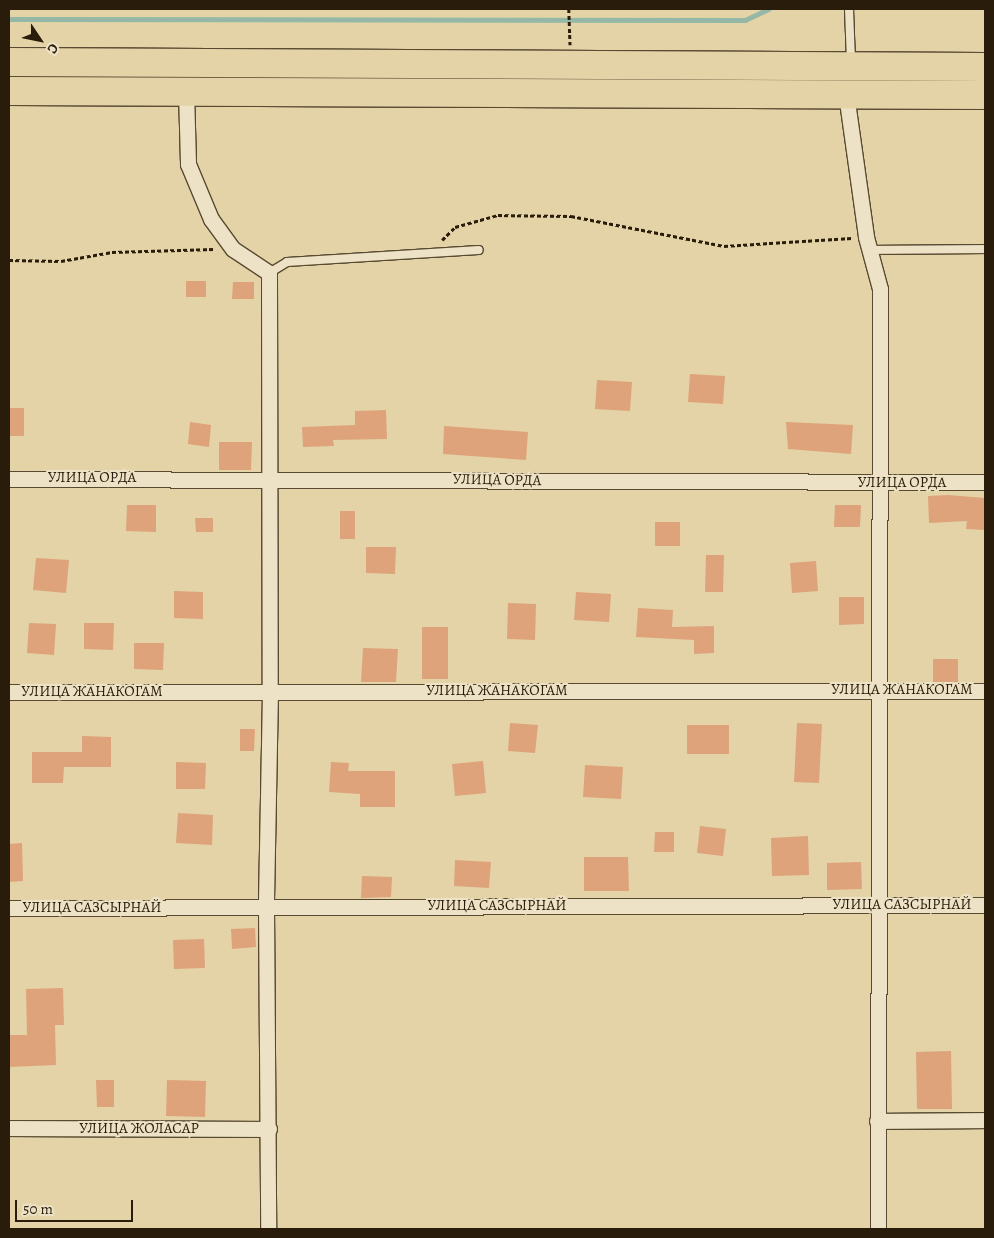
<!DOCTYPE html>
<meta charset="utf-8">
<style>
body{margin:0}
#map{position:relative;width:994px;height:1238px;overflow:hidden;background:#e4d3a7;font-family:Alegreya,serif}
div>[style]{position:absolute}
.stream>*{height:4.5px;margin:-2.25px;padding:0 2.25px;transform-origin:2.25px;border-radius:2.25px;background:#95b8a6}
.building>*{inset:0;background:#dea37a}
.path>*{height:2.5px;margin-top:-1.25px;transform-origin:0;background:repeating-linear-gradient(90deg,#291c0a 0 4px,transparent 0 6.5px)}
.roads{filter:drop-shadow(1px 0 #584a31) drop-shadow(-1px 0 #584a31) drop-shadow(0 1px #584a31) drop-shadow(0 -1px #584a31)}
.lane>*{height:8px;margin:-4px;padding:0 4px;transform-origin:4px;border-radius:4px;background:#ede2c6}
.street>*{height:15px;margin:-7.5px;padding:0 7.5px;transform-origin:7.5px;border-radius:7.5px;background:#ede2c6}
.highway>*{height:28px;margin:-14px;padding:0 14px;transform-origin:14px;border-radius:14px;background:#e4d3a7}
span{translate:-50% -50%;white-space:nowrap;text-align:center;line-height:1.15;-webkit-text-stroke:4px #ede2c6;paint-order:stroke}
.street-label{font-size:15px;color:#291c0a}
.frame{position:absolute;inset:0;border:10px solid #291c0a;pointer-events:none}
.north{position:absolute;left:15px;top:15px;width:50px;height:50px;-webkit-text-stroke:4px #ede2c6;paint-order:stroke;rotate:124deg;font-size:14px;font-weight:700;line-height:20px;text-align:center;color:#291c0a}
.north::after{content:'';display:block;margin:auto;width:18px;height:22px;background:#291c0a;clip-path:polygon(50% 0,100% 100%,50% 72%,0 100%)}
.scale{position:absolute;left:15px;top:1200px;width:118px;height:22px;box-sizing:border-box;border:2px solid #291c0a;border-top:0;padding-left:6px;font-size:15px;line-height:18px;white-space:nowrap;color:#291c0a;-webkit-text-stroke:4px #ede2c6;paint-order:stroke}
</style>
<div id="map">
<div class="stream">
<div style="left:9px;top:19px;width:736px;rotate:0.08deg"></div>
<div style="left:745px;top:20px;width:26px;rotate:-25deg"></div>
</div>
<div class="building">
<div style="clip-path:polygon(186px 281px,206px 281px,206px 297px,186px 297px)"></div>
<div style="clip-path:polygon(233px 282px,254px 282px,254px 299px,232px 299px)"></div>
<div style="clip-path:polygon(690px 374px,725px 376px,723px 404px,688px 402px)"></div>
<div style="clip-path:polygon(597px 380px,632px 382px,630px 411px,595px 409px)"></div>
<div style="clip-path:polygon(9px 408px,24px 408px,24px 436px,9px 436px)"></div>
<div style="clip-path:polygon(386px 410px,387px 439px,333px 440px,334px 446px,303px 447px,302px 427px,355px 425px,355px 411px)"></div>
<div style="clip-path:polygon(190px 422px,211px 425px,209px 447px,188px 444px)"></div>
<div style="clip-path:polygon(786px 422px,853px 425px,851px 454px,788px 449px)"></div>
<div style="clip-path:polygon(444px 426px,528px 432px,526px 460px,443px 454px)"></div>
<div style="clip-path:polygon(219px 442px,252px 442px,251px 470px,219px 470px)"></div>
<div style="clip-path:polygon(948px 495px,985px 498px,985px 530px,966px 529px,967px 521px,929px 523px,928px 496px)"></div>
<div style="clip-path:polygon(127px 505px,156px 505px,156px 532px,126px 531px)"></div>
<div style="clip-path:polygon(835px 505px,861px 505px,860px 527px,834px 527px)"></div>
<div style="clip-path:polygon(340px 511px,355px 511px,355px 539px,340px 539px)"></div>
<div style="clip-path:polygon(195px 518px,213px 518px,213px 532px,196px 532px)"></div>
<div style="clip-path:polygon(655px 522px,680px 522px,680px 546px,655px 546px)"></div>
<div style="clip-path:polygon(366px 547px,396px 547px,395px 574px,366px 573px)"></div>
<div style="clip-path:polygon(706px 555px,724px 555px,723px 592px,705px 592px)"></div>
<div style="clip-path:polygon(36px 558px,69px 560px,66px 593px,33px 590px)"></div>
<div style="clip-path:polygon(816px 561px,818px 591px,792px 593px,790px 563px)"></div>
<div style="clip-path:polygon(174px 591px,203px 592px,203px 619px,174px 618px)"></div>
<div style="clip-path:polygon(576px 592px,611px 594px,609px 622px,574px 620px)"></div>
<div style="clip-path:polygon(839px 597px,864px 597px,864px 624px,839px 625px)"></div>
<div style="clip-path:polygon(508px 603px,536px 604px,535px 640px,507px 639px)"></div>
<div style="clip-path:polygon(638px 608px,673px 610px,672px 627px,714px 626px,714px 653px,694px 654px,694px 640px,636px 637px)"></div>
<div style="clip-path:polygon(29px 623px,56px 624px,54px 655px,27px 653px)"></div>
<div style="clip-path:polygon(84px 623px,114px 623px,113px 650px,84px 649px)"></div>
<div style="clip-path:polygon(422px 627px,448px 627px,448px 679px,422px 679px)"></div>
<div style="clip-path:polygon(134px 643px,164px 643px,163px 670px,134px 669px)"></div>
<div style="clip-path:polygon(363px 648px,398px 649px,396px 682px,361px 682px)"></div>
<div style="clip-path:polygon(933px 659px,958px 659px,958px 682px,933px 682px)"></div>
<div style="clip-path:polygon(510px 723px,538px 725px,535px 753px,508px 751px)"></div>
<div style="clip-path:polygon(797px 723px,822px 724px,819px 783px,794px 782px)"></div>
<div style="clip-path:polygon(687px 725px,729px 725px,729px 754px,687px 754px)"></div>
<div style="clip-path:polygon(240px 729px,255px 729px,254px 751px,240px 751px)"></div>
<div style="clip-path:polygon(82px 736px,111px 737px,111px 767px,64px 767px,63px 783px,32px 783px,32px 752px,82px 752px)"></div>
<div style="clip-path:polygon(483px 761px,486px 793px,455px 796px,452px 764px)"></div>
<div style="clip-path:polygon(176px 762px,206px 763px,205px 789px,176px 789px)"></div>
<div style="clip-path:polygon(331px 762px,349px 763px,348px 771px,395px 771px,395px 807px,360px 807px,360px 794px,329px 792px)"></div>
<div style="clip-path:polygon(585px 765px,623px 767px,621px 799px,583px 797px)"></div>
<div style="clip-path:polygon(178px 813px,213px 815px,212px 845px,176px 843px)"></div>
<div style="clip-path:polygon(700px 826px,726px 829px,723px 856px,697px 853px)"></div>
<div style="clip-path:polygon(655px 832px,674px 832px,674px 852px,654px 852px)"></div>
<div style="clip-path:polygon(808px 836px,809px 875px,772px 876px,771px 838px)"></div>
<div style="clip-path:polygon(22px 843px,23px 881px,9px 882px,9px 844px)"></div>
<div style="clip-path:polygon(584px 857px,628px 857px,629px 891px,584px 891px)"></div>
<div style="clip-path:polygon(455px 860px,491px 862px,489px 888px,454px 886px)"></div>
<div style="clip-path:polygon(861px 862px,862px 889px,827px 890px,827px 863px)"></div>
<div style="clip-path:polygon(362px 876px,392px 877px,391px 897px,361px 898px)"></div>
<div style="clip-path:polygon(255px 928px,256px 947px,232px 949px,231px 929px)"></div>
<div style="clip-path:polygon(204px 939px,205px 968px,174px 969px,173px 940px)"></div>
<div style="clip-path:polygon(63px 988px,64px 1025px,55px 1025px,56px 1065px,9px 1067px,9px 1035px,27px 1035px,26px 989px)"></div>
<div style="clip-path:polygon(951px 1051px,952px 1109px,917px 1109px,916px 1052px)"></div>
<div style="clip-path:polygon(96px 1080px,114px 1080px,114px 1107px,97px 1107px)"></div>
<div style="clip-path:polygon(167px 1080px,206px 1081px,205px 1117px,166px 1116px)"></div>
</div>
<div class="path">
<div style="left:569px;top:9px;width:36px;rotate:88deg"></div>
<div style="left:442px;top:240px;width:18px;rotate:-45deg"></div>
<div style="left:455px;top:227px;width:45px;rotate:-15.6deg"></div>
<div style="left:498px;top:215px;width:73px;rotate:0.8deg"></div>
<div style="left:571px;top:216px;width:156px;rotate:11.1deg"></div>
<div style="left:724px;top:246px;width:128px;rotate:-3.6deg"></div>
<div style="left:9px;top:260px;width:52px;rotate:1.1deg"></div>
<div style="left:61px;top:261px;width:52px;rotate:-10deg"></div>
<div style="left:112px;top:252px;width:102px;rotate:-1.7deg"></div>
</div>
<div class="roads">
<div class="lane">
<div style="left:849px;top:9px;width:52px;rotate:87.8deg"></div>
<div style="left:869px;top:250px;width:116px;rotate:-0.5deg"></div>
<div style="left:269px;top:273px;width:21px;rotate:-31deg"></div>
<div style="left:287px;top:262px;width:192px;rotate:-3.6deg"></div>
</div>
<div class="street">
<div style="left:186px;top:91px;width:73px;rotate:88.4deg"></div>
<div style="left:188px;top:164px;width:60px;rotate:67.3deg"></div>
<div style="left:211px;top:219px;width:37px;rotate:54deg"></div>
<div style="left:233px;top:249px;width:43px;rotate:33.7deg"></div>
<div style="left:269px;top:273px;width:419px;rotate:89.9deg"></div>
<div style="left:270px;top:692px;width:215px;rotate:91.1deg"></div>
<div style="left:266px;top:907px;width:322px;rotate:89.6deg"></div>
<div style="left:846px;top:94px;width:144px;rotate:82deg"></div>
<div style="left:866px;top:237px;width:54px;rotate:74.9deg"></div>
<div style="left:880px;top:289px;width:940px;rotate:90.12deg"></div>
<div style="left:9px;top:479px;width:976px;rotate:0.18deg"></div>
<div style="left:9px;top:692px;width:976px;rotate:-0.06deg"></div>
<div style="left:9px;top:908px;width:976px;rotate:-0.18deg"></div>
<div style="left:877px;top:1121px;width:108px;rotate:-0.5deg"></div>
<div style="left:9px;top:1128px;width:260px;rotate:0.2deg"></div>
</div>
<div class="highway">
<div style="left:9px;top:62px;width:976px;rotate:0.29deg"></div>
<div style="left:9px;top:91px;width:976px;rotate:0.23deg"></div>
</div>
</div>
<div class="street-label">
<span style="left:92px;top:478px">УЛИЦА ОРДА</span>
<span style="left:497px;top:480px;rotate:1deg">УЛИЦА ОРДА</span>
<span style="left:902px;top:483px">УЛИЦА ОРДА</span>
<span style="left:902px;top:690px">УЛИЦА ЖАНАКОГАМ</span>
<span style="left:497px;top:691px">УЛИЦА ЖАНАКОГАМ</span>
<span style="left:92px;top:692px">УЛИЦА ЖАНАКОГАМ</span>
<span style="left:902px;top:905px">УЛИЦА САЗСЫРНАЙ</span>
<span style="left:497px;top:906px">УЛИЦА САЗСЫРНАЙ</span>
<span style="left:92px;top:908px">УЛИЦА САЗСЫРНАЙ</span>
<span style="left:139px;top:1129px">УЛИЦА ЖОЛАСАР</span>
</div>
<div class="frame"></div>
<div class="north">С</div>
<div class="scale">50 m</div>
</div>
